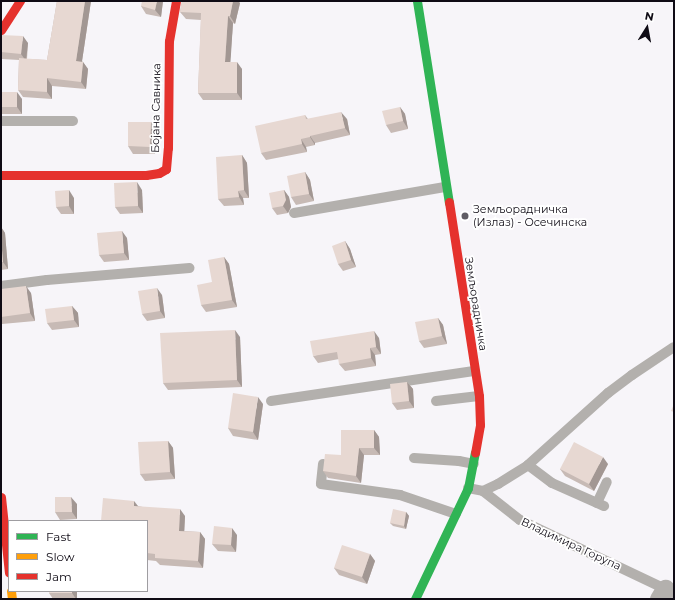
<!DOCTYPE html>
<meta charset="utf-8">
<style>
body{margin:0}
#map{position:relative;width:675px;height:600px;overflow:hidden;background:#f7f5f9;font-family:Montserrat,sans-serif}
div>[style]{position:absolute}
.lane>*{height:10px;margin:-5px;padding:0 5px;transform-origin:5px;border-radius:5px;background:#b3b0ad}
.street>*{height:19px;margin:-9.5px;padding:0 9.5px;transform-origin:9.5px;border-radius:9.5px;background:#b3b0ad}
.fast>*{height:9px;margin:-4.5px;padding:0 4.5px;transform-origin:4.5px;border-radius:4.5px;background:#30b455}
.slow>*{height:9px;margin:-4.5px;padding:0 4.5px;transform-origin:4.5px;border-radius:4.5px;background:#ff9f0a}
.jam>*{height:9px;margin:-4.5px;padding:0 4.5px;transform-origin:4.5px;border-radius:4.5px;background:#e5322d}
.wall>*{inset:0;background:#c7bab5}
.shaded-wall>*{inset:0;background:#a29793}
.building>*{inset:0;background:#e7d8d2}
.dots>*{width:11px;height:11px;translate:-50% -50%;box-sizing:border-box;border:2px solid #fff;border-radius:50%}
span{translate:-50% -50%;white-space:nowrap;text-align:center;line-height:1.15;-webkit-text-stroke:3.5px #fff;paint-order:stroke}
.street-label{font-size:11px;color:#0f0b15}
.poi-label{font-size:11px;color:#0f0b15}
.left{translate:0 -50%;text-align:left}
.frame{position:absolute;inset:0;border:2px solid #0f0b15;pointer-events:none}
.legend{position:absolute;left:8px;top:520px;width:140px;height:72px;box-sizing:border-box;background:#fff;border:1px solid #9f9da1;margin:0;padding:5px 7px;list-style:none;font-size:12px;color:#0f0b15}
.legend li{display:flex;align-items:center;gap:8px;height:20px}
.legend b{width:20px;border:1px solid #9f9da1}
.north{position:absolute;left:627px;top:8px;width:40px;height:40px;-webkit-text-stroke:3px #fff;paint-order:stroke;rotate:11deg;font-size:11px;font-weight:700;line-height:16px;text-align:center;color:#0f0b15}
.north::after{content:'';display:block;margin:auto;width:14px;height:18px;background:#0f0b15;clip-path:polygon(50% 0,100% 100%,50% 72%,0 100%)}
</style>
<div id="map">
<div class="lane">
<div style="left:1px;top:121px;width:72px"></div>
<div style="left:294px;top:213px;width:153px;rotate:-9.8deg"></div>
<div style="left:1px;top:286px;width:46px;rotate:-7.4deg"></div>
<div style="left:47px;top:280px;width:143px;rotate:-4.8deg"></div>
<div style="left:271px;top:401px;width:205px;rotate:-8.4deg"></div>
<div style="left:436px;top:401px;width:43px;rotate:-6.6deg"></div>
<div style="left:414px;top:458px;width:45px;rotate:3.8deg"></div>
<div style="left:459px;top:461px;width:15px;rotate:11deg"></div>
<div style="left:323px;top:464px;width:20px;rotate:96deg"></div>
<div style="left:321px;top:484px;width:80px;rotate:7.9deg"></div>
<div style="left:400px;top:495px;width:59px;rotate:18.7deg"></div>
<div style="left:528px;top:465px;width:30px;rotate:37deg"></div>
<div style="left:552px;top:483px;width:57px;rotate:23.9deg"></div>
<div style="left:468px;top:488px;width:15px;rotate:11deg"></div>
<div style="left:483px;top:491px;width:17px;rotate:-25deg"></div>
<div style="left:498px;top:484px;width:36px;rotate:-32deg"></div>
<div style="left:528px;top:465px;width:108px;rotate:-42deg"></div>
<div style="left:608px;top:393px;width:30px;rotate:-37deg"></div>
<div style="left:632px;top:375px;width:50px;rotate:-33.7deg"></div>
<div style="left:483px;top:491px;width:47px;rotate:38.1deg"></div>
<div style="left:520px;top:520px;width:170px;rotate:25.4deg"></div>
<div style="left:597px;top:503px;width:23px;rotate:-65deg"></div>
</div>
<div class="street">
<div style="left:659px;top:599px;width:12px;rotate:-59deg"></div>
</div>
<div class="fast">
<div style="left:417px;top:1px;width:204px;rotate:81deg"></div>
<div style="left:415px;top:599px;width:123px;rotate:-64.5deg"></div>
<div style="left:468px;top:488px;width:36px;rotate:-79deg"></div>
</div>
<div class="slow">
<div style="left:11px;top:591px;width:8px;rotate:83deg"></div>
</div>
<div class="jam">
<div style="left:1px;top:30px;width:35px;rotate:-57deg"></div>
<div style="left:1px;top:175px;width:145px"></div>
<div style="left:146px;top:175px;width:13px;rotate:-9deg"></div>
<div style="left:159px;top:173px;width:8px;rotate:-30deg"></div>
<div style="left:166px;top:169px;width:21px;rotate:-85deg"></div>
<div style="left:168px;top:148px;width:107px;rotate:-89.5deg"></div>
<div style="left:169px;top:41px;width:41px;rotate:-80.1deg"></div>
<div style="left:449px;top:202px;width:196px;rotate:81.2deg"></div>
<div style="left:479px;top:396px;width:29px;rotate:88deg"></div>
<div style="left:480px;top:425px;width:28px;rotate:100deg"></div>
<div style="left:1px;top:497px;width:76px;rotate:84deg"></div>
</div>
<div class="wall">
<div style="clip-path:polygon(57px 1px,91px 1px,82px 61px,83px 62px,88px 69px,86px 89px,52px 86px,52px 99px,23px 97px,18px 90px,19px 60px,2px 59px,1px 58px,1px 35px,28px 43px,27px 59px,47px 60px)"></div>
<div style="clip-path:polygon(163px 1px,161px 17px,146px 14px,141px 6px)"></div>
<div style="clip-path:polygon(182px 1px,238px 1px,240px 3px,235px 24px,233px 23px,230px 62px,242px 69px,242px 100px,203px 100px,198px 93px,201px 20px,186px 19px,180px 12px)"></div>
<div style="clip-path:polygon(1px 92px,22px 99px,22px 114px,1px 114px)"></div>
<div style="clip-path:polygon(400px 107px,405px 114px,408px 129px,391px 133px,386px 125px)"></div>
<div style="clip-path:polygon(305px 115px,308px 119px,347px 119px,350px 135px,315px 143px,315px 145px,306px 147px,307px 152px,266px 160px,261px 153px)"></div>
<div style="clip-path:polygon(151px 122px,156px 129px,155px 154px,133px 154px,128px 146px)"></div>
<div style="clip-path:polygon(242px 155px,247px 163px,249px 198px,243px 198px,244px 205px,224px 206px,218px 199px)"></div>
<div style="clip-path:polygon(305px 172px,310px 180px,314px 201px,296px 205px,291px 197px)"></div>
<div style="clip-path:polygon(142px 190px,143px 213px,120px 214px,115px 207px)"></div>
<div style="clip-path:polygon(284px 190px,289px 197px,291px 207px,288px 213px,277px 215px,272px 208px)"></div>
<div style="clip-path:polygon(74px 198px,74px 214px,61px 214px,56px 207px)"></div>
<div style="clip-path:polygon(1px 227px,5px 233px,8px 269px,1px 270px)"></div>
<div style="clip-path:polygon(127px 238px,129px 260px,104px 262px,99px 255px)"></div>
<div style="clip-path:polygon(345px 241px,350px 249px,356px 267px,343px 271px,338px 264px)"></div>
<div style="clip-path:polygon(224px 257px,229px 264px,237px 307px,206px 312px,201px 305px)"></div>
<div style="clip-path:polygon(1px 289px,31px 293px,35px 321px,2px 324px,1px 323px)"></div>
<div style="clip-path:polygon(162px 295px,165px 318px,147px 321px,142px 314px)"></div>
<div style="clip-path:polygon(72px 306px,78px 313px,79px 327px,52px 330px,47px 323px)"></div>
<div style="clip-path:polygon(438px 318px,443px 325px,447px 344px,424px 348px,419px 341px)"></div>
<div style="clip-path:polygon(240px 337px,242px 387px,168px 390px,163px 383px)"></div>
<div style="clip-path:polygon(379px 338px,381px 354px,375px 355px,376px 366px,345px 371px,339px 364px,339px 359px,318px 363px,313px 356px)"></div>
<div style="clip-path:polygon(407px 382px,413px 389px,414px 408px,397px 410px,392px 403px)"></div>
<div style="clip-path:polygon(263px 404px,258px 440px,233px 436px,228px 428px)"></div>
<div style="clip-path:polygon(374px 430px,379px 437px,380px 455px,364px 455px,361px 483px,328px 478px,323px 471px)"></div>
<div style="clip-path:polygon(168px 441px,173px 448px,175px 479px,145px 481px,140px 474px)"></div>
<div style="clip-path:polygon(608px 464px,594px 491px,565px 476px,560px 469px)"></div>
<div style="clip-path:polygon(134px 501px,138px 506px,185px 516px,184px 531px,200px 532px,205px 539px,203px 568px,160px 565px,156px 561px,147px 560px,147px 521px)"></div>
<div style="clip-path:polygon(77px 504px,77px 519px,60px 520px,55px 512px)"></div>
<div style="clip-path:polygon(406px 512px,409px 516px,406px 529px,393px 526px,390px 523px)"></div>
<div style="clip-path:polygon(237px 535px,236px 552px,218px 551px,212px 544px)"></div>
<div style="clip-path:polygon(370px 554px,375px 561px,367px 584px,339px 575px,334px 568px)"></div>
<div style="clip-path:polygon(77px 591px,77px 599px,53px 599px,49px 593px)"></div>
</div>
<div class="shaded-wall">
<div style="clip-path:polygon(85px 1px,91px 1px,81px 68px,76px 61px)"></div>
<div style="clip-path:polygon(157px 1px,163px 1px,161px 17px,155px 10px)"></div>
<div style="clip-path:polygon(233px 1px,238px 1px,240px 3px,235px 24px,230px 16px)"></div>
<div style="clip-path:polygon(228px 16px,233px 23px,230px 69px,225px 62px)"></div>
<div style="clip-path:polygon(23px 36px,28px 43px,26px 61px,21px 54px)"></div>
<div style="clip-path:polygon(83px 62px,88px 69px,86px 89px,81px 82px)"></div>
<div style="clip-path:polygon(237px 62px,242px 69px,242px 100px,237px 93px)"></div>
<div style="clip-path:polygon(47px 78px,52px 86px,52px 99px,47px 92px)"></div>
<div style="clip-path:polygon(17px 92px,22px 99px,22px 114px,17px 107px)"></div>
<div style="clip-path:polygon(400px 107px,405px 114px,408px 129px,403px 121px)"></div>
<div style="clip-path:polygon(341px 112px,347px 119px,350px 135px,345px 128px)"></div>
<div style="clip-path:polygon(151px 122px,156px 129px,155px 154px,150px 147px)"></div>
<div style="clip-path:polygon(310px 136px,315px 143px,315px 145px,310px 137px)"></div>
<div style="clip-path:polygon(301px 139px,306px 147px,307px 152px,302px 144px)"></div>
<div style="clip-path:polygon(242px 155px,247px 163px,249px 198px,244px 190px)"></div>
<div style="clip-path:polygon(305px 172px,310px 180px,314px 201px,309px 194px)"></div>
<div style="clip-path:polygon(137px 182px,142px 190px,143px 213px,138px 206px)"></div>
<div style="clip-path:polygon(69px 190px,74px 198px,74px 214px,69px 206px)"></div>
<div style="clip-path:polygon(284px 190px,289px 197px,291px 207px,288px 213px,283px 206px)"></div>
<div style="clip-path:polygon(238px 191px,243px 198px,244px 205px,239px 197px)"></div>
<div style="clip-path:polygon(1px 227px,5px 233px,8px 269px,3px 262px,1px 238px)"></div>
<div style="clip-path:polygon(122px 231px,127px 238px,129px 260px,124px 253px)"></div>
<div style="clip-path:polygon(345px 241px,350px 249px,356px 267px,351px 260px)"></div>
<div style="clip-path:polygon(224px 257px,229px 264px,237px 307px,232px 300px)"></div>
<div style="clip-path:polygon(26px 286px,31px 293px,35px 321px,30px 313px)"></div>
<div style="clip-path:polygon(157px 288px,162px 295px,165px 318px,160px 311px)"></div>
<div style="clip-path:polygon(72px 306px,78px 313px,79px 327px,74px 320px)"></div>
<div style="clip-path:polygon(438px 318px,443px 325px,447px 344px,442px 336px)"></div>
<div style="clip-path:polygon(235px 330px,240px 337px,242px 387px,237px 380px)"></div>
<div style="clip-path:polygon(374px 331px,379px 338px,381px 354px,376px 347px)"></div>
<div style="clip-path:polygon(370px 348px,375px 355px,376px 366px,371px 358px)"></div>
<div style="clip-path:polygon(407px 382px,413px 389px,414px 408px,409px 401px)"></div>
<div style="clip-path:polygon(258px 397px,263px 404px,258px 440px,253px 432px)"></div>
<div style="clip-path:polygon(374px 430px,379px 437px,380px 455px,374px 448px)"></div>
<div style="clip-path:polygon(168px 441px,173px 448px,175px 479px,170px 472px)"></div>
<div style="clip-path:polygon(359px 448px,364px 455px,361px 483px,356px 476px)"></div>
<div style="clip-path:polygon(603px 457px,608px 464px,594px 491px,589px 484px)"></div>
<div style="clip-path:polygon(71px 497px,77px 504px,77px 519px,72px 512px)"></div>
<div style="clip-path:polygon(134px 501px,140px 509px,134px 506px)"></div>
<div style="clip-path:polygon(180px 509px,185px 516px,184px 538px,179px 531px)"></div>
<div style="clip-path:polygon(406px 512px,409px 516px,406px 529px,404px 526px)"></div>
<div style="clip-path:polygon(232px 528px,237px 535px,236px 552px,231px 545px)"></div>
<div style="clip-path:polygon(200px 532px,205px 539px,203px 568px,198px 561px)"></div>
<div style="clip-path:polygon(370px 554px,375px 561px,367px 584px,362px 577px)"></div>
<div style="clip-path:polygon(72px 591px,77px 591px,77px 599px,76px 599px,72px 593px)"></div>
</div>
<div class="building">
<div style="clip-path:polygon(57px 1px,85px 1px,76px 61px,83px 62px,81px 82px,47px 78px,47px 92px,18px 90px,19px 58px,47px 60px)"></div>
<div style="clip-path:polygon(142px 1px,157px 1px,155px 10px,141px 6px)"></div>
<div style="clip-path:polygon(182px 1px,233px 1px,230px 16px,228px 16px,225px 62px,237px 62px,237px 93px,198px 93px,201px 13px,180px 12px)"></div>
<div style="clip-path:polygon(1px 35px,23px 36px,21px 54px,1px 52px)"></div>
<div style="clip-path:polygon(1px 92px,17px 92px,17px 107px,1px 107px)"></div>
<div style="clip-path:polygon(400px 107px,403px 121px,386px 125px,382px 111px)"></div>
<div style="clip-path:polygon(341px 112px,345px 128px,310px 136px,310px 137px,301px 139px,302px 144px,261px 153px,255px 126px,305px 115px,306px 119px)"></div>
<div style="clip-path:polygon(128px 122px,151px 122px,150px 147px,128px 146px)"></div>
<div style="clip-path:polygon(242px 155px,244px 190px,238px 191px,239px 197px,218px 199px,216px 157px)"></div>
<div style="clip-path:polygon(305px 172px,309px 194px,291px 197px,287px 176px)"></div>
<div style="clip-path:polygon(137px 182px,138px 206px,115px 207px,114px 183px)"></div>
<div style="clip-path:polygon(69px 190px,69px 206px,56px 207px,55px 191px)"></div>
<div style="clip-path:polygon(284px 190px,286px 200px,283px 206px,272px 208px,269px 193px)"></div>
<div style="clip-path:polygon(122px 231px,124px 253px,99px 255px,97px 233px)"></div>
<div style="clip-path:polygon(1px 238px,3px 262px,1px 262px)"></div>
<div style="clip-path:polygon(345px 241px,351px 260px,338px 264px,332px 246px)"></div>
<div style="clip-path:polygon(224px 257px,232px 300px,201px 305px,197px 285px,212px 282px,208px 260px)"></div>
<div style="clip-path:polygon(26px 286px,30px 313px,1px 317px,1px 289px)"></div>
<div style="clip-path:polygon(157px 288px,160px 311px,142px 314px,138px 291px)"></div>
<div style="clip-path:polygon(72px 306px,74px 320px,47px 323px,45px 309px)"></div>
<div style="clip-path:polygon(438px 318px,442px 336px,419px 341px,415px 322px)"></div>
<div style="clip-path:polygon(235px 330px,237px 380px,163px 383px,160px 333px)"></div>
<div style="clip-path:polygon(374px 331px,376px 347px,370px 348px,371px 358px,339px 364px,337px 352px,313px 356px,310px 341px)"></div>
<div style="clip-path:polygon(407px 382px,409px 401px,392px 403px,390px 384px)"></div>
<div style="clip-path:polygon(233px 393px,258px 397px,253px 432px,228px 428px)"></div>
<div style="clip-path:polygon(674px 404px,674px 412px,671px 411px)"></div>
<div style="clip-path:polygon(341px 430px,374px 430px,374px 448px,359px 448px,356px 476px,323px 471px,325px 454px,341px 455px)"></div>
<div style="clip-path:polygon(168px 441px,170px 472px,140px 474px,138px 442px)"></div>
<div style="clip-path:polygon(574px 442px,603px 457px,589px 484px,560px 469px)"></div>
<div style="clip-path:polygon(55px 497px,71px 497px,72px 512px,55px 512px)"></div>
<div style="clip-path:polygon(103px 498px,134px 501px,134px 506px,180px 509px,179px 531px,200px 532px,198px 561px,155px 558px,155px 554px,147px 553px,147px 521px,101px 521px)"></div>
<div style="clip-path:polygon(393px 509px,406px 512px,404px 526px,390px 523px)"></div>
<div style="clip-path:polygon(214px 526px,232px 528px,231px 545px,212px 544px)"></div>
<div style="clip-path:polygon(342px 545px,370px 554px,362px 577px,334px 568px)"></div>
<div style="clip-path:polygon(49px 591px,72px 591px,72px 593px,49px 593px)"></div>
</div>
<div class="dots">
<div style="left:465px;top:216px;background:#605d65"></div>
</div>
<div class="street-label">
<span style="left:156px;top:108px;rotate:-89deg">Бојана Савника</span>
<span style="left:476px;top:304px;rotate:81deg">Земљорадничка</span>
<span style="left:571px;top:544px;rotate:25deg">Владимира Горупа</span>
</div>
<div class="poi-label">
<span class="left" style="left:473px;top:216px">Земљорадничка<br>(Излаз) - Осечинска</span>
</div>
<div class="frame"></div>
<ul class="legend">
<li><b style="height:5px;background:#30b455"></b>Fast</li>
<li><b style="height:5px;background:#ff9f0a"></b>Slow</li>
<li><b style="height:5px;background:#e5322d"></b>Jam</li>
</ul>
<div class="north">N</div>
</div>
